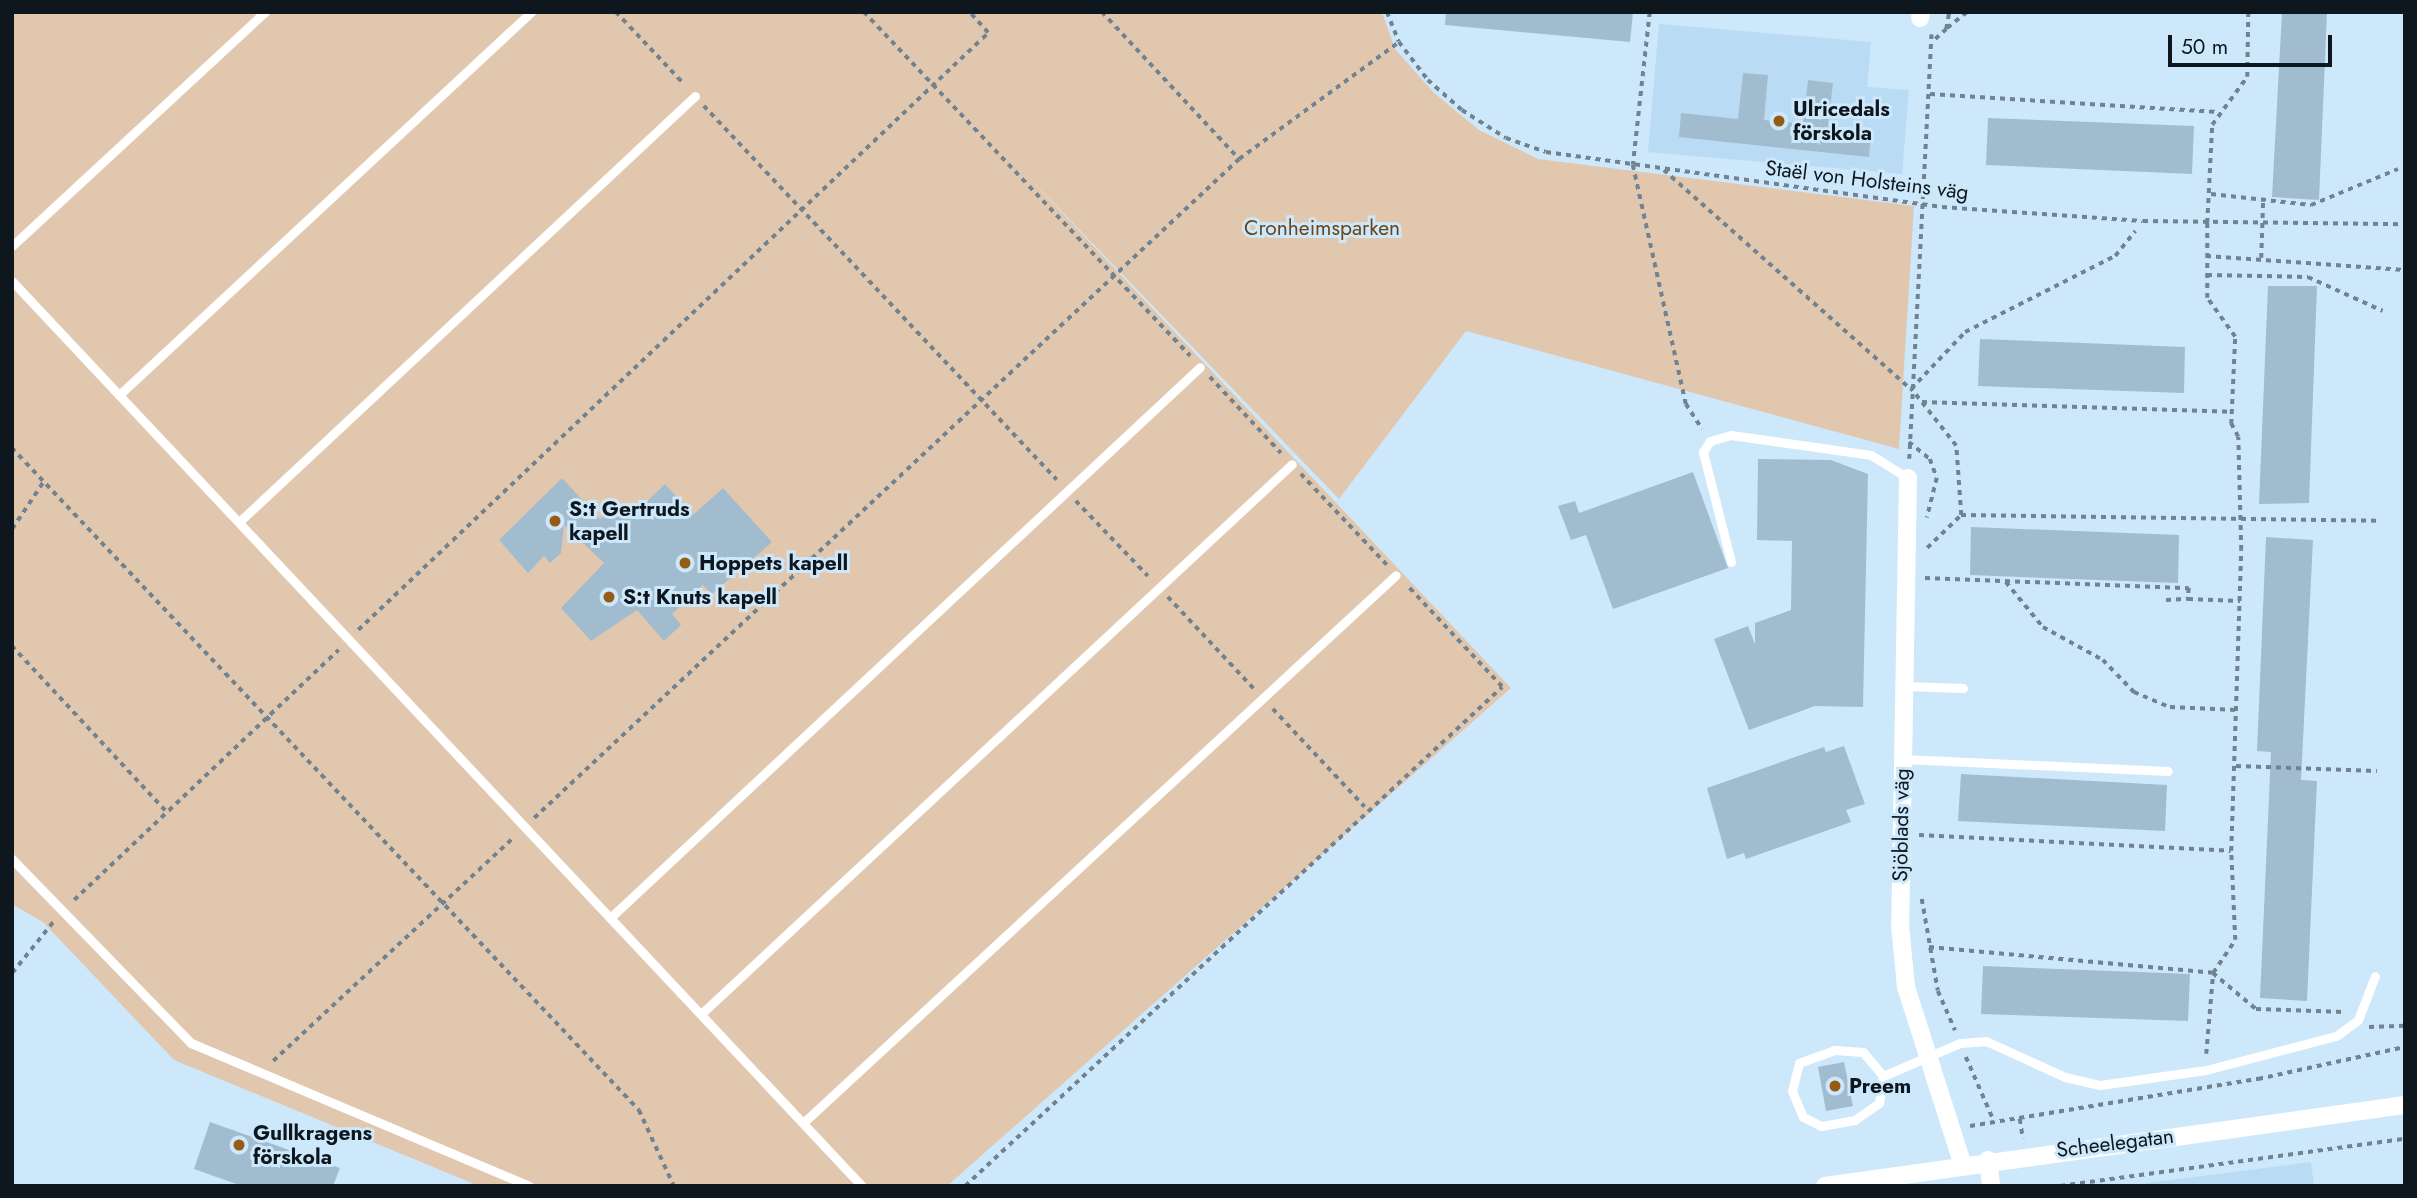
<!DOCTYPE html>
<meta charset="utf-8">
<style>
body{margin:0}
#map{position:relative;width:2417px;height:1198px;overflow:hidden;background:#cde8fb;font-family:Jost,sans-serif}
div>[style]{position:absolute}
.built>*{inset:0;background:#badbf4}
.green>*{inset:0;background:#e1c7ae}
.building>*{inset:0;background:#a2bccf}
.path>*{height:3.5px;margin-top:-1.75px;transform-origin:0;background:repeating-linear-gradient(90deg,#718390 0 5px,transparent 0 10px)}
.lane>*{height:9px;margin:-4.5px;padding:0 4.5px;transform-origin:4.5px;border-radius:4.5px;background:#fff}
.street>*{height:18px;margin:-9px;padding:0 9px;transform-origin:9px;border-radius:9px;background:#fff}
.dots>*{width:19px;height:19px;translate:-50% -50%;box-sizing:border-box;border:4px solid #cde8fb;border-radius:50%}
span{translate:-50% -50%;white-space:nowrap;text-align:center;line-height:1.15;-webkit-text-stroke:6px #cde8fb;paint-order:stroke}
.poi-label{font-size:21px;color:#0e171e;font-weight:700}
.left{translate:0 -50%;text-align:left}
.street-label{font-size:21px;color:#0e171e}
.park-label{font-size:21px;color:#6a4318}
.frame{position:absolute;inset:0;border:14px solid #0e171e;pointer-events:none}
.scale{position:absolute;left:2168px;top:35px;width:164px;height:32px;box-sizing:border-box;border:4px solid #0e171e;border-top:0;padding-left:9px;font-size:21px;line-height:24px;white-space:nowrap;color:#0e171e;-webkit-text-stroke:5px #cde8fb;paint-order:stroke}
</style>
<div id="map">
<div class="built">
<div style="clip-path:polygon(1659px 24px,1871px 42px,1867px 87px,1909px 90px,1902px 174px,1648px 152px)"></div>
<div style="clip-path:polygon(2311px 1162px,2314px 1186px,2124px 1186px)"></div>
</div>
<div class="green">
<div style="clip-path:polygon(12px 12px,1382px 12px,1395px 49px,1434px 93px,1479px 130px,1538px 159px,1914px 206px,1899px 449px,1466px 331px,1339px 499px,1015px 163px,1511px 688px,947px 1186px,479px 1186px,174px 1060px,43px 922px,12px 904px)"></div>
</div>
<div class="building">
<div style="clip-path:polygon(1446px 12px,1633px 12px,1630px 42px,1445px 25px)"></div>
<div style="clip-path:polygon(2282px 12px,2327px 12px,2319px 200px,2272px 197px)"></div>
<div style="clip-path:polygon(1743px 73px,1768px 75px,1764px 120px,1803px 124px,1808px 80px,1833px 83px,1828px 127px,1871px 132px,1869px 157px,1679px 137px,1681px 113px,1738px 119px)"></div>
<div style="clip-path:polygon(1988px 118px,2194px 126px,2192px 174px,1986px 165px)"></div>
<div style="clip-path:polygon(2268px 286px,2317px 286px,2309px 503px,2259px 504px)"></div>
<div style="clip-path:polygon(1980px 339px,2185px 347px,2184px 393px,1978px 386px)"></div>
<div style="clip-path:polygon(1758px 459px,1831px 460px,1868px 474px,1863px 707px,1815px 706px,1749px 730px,1714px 639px,1748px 626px,1755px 644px,1755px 623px,1791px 610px,1792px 541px,1757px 540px)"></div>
<div style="clip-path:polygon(1693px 472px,1728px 568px,1613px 609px,1586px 535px,1571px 540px,1558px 506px,1575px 501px,1579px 513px)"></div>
<div style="clip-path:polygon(562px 478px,600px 519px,619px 503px,631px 517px,665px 484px,693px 515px,723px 488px,772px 542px,712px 594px,703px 585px,672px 614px,681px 625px,664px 641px,637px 610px,591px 641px,561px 608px,604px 563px,564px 525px,561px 553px,550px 563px,544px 556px,528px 573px,499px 540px)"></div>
<div style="clip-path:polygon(1971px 527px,2179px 535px,2178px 583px,1970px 575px)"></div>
<div style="clip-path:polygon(2266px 537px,2313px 540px,2301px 780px,2317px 781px,2307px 1001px,2260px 998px,2271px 752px,2257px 751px)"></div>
<div style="clip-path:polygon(1844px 746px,1865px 804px,1846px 810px,1851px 822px,1746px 859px,1744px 853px,1727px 859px,1707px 788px,1824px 747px,1826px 752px)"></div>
<div style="clip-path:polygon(1961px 774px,2167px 785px,2165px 831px,1958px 821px)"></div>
<div style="clip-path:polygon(1983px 966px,2190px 974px,2188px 1021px,1981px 1014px)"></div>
<div style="clip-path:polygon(1844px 1062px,1853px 1106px,1826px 1111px,1818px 1067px)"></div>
<div style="clip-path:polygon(210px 1122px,340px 1168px,333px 1186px,242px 1186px,194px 1169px)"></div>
</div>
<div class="path">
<div style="left:616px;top:12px;width:100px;rotate:46.6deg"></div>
<div style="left:864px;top:12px;width:474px;rotate:46.5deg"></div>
<div style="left:1102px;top:12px;width:201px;rotate:47deg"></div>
<div style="left:1387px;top:12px;width:32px;rotate:68deg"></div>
<div style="left:1399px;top:42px;width:48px;rotate:52.7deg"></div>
<div style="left:1428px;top:80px;width:45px;rotate:41.4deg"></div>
<div style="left:1462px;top:110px;width:52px;rotate:32.5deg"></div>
<div style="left:1506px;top:138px;width:42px;rotate:19.3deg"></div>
<div style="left:1546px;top:152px;width:400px;rotate:7.9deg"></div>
<div style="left:1942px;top:207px;width:201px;rotate:4deg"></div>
<div style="left:2143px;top:221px;width:262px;rotate:0.7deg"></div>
<div style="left:1650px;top:12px;width:154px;rotate:96.3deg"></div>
<div style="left:1633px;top:165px;width:245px;rotate:77.5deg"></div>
<div style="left:1686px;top:404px;width:30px;rotate:57deg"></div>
<div style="left:1947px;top:28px;width:26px;rotate:-39deg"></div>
<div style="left:1935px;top:39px;width:15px;rotate:-42deg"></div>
<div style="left:1946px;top:29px;width:17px;rotate:-80deg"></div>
<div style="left:1930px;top:94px;width:288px;rotate:3.6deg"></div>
<div style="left:704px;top:106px;width:514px;rotate:46.65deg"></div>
<div style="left:1664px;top:170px;width:330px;rotate:41.6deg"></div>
<div style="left:2211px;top:194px;width:101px;rotate:6.3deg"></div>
<div style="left:2311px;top:205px;width:94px;rotate:-22.5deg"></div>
<div style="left:2206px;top:256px;width:199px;rotate:4deg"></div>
<div style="left:2261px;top:258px;width:60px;rotate:-88.1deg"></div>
<div style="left:2207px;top:275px;width:101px;rotate:1.1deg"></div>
<div style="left:2308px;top:277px;width:82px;rotate:24.4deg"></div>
<div style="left:1210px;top:377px;width:104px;rotate:46.9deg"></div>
<div style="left:1922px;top:402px;width:310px;rotate:1.8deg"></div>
<div style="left:1909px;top:442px;width:27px;rotate:39deg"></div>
<div style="left:1930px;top:459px;width:20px;rotate:70deg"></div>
<div style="left:1937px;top:478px;width:41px;rotate:104deg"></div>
<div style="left:12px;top:448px;width:912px;rotate:46.56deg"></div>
<div style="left:639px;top:1110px;width:84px;rotate:65.3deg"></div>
<div style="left:1909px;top:459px;width:425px;rotate:-87deg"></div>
<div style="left:1301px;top:474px;width:125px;rotate:46.6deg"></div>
<div style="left:1076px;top:501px;width:104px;rotate:46.2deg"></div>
<div style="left:1961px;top:515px;width:69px;rotate:-94.1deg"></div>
<div style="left:1956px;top:446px;width:73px;rotate:-128.3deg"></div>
<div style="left:1911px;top:389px;width:79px;rotate:-46.5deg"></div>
<div style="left:1965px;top:332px;width:168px;rotate:-26.9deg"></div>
<div style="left:2115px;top:256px;width:32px;rotate:-51deg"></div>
<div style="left:12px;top:529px;width:58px;rotate:-56.3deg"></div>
<div style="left:1927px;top:548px;width:47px;rotate:-44.1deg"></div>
<div style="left:1961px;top:515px;width:419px;rotate:0.8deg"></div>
<div style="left:1925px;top:578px;width:264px;rotate:2.2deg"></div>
<div style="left:2189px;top:588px;width:11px;rotate:95deg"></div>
<div style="left:2188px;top:599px;width:52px;rotate:2.2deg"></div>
<div style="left:2006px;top:582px;width:58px;rotate:50.6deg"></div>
<div style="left:2043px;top:627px;width:68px;rotate:28.8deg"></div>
<div style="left:2103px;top:660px;width:45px;rotate:45.9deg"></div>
<div style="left:2134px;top:692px;width:39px;rotate:23deg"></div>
<div style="left:2170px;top:707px;width:67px;rotate:2.6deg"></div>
<div style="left:1168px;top:597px;width:126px;rotate:46.9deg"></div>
<div style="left:2166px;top:600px;width:22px;rotate:-3deg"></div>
<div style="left:358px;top:630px;width:868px;rotate:-43.46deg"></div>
<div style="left:988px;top:33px;width:28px;rotate:-132deg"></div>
<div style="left:12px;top:646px;width:227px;rotate:47deg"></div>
<div style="left:1273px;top:709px;width:134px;rotate:46.8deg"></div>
<div style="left:2236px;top:766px;width:141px;rotate:2deg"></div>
<div style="left:534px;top:818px;width:965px;rotate:-43.07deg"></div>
<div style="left:1239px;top:159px;width:198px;rotate:-36.2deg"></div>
<div style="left:1919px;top:835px;width:312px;rotate:2.9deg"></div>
<div style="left:1922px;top:899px;width:93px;rotate:80.1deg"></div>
<div style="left:1938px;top:991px;width:43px;rotate:66.4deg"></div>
<div style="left:74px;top:900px;width:364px;rotate:-43.4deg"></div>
<div style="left:1929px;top:947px;width:285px;rotate:5.2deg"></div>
<div style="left:2213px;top:973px;width:56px;rotate:39.9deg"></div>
<div style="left:2256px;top:1009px;width:88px;rotate:2deg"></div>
<div style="left:12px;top:973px;width:67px;rotate:-51.1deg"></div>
<div style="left:2369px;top:1027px;width:36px;rotate:-2deg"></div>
<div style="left:2206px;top:1054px;width:81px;rotate:-85.1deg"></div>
<div style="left:2213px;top:973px;width:40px;rotate:-56deg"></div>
<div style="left:2235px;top:940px;width:89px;rotate:-92.6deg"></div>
<div style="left:2231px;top:851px;width:301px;rotate:-88.1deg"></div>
<div style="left:2241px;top:550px;width:113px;rotate:-91.5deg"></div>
<div style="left:2238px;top:437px;width:15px;rotate:-118deg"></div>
<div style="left:2231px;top:424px;width:87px;rotate:-87.4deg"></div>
<div style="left:2235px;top:337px;width:48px;rotate:-125.7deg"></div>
<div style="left:2207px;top:298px;width:75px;rotate:-90deg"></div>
<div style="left:2207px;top:223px;width:98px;rotate:-87.1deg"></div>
<div style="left:2212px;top:125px;width:59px;rotate:-53.9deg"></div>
<div style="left:2247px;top:77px;width:65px;rotate:-89.1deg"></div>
<div style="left:1966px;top:1057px;width:70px;rotate:66.4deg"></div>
<div style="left:273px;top:1061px;width:328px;rotate:-42.9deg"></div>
<div style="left:2020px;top:1119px;width:20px;rotate:81deg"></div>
<div style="left:1970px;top:1126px;width:292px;rotate:-9.3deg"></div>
<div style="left:2258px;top:1079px;width:150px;rotate:-12.3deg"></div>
<div style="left:965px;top:1186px;width:733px;rotate:-42.9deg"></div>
<div style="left:1502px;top:687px;width:139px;rotate:-133.2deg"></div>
<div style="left:2060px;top:1186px;width:348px;rotate:-7.8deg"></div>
</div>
<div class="lane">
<div style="left:12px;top:246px;width:345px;rotate:-42.8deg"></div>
<div style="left:12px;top:281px;width:1242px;rotate:46.8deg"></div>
<div style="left:119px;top:395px;width:563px;rotate:-42.91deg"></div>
<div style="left:239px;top:522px;width:624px;rotate:-43.05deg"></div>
<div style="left:1731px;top:562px;width:114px;rotate:-104.3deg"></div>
<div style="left:1703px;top:452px;width:13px;rotate:-58deg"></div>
<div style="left:1710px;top:441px;width:22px;rotate:-16deg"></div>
<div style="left:1731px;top:435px;width:141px;rotate:8.1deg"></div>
<div style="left:1871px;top:455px;width:44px;rotate:31.9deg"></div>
<div style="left:1904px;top:686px;width:59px;rotate:1.9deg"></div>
<div style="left:1903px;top:759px;width:265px;rotate:2.6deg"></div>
<div style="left:12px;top:859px;width:257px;rotate:45.8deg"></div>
<div style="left:191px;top:1043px;width:367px;rotate:22.9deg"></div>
<div style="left:610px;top:918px;width:807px;rotate:-43.04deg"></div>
<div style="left:701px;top:1014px;width:807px;rotate:-42.94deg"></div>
<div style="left:1883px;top:1076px;width:27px;rotate:98deg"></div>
<div style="left:1879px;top:1103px;width:29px;rotate:145deg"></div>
<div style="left:1855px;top:1120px;width:35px;rotate:170deg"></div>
<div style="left:1821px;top:1126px;width:20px;rotate:-153deg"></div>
<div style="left:1803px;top:1117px;width:28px;rotate:-113deg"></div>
<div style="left:1792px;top:1091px;width:29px;rotate:-76deg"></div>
<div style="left:1799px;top:1063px;width:37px;rotate:-20deg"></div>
<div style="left:1834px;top:1050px;width:29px;rotate:4deg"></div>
<div style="left:1863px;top:1052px;width:31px;rotate:50deg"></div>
<div style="left:1883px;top:1076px;width:84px;rotate:-23.2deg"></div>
<div style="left:1960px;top:1043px;width:26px;rotate:-4deg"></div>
<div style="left:1986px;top:1041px;width:87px;rotate:24.5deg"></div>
<div style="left:2065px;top:1077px;width:36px;rotate:13deg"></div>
<div style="left:2100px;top:1085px;width:107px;rotate:-8.1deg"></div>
<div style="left:2206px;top:1070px;width:134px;rotate:-14.7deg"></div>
<div style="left:2336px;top:1036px;width:27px;rotate:-36deg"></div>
<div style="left:2358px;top:1020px;width:47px;rotate:-68.9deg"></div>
<div style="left:803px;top:1123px;width:807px;rotate:-42.74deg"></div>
</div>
<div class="street">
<div style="left:1920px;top:18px;width:6px;rotate:-81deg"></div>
<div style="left:1908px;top:478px;width:447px;rotate:91deg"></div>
<div style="left:1900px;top:925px;width:62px;rotate:84.5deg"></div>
<div style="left:1906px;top:987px;width:185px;rotate:72.3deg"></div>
<div style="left:1988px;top:1160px;width:26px;rotate:83deg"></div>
<div style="left:1825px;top:1186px;width:586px;rotate:-7.95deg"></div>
</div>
<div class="dots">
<div style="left:1779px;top:121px;background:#955c18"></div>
<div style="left:555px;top:521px;background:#955c18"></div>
<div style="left:685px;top:563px;background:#955c18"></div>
<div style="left:609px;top:597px;background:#955c18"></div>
<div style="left:1835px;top:1086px;background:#955c18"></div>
<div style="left:239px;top:1145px;background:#955c18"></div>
</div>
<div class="poi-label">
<span class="left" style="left:1793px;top:121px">Ulricedals<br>förskola</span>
<span class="left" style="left:569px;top:521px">S:t Gertruds<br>kapell</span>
<span class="left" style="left:699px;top:563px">Hoppets kapell</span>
<span class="left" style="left:623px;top:597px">S:t Knuts kapell</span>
<span class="left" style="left:1849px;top:1086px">Preem</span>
<span class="left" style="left:253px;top:1145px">Gullkragens<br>förskola</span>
</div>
<div class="street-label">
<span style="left:1867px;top:180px;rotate:7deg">Staël von Holsteins väg</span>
<span style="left:1901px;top:825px;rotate:-89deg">Sjöblads väg</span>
<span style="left:2115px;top:1143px;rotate:-7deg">Scheelegatan</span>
</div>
<div class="park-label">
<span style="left:1322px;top:228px">Cronheimsparken</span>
</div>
<div class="frame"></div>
<div class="scale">50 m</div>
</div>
